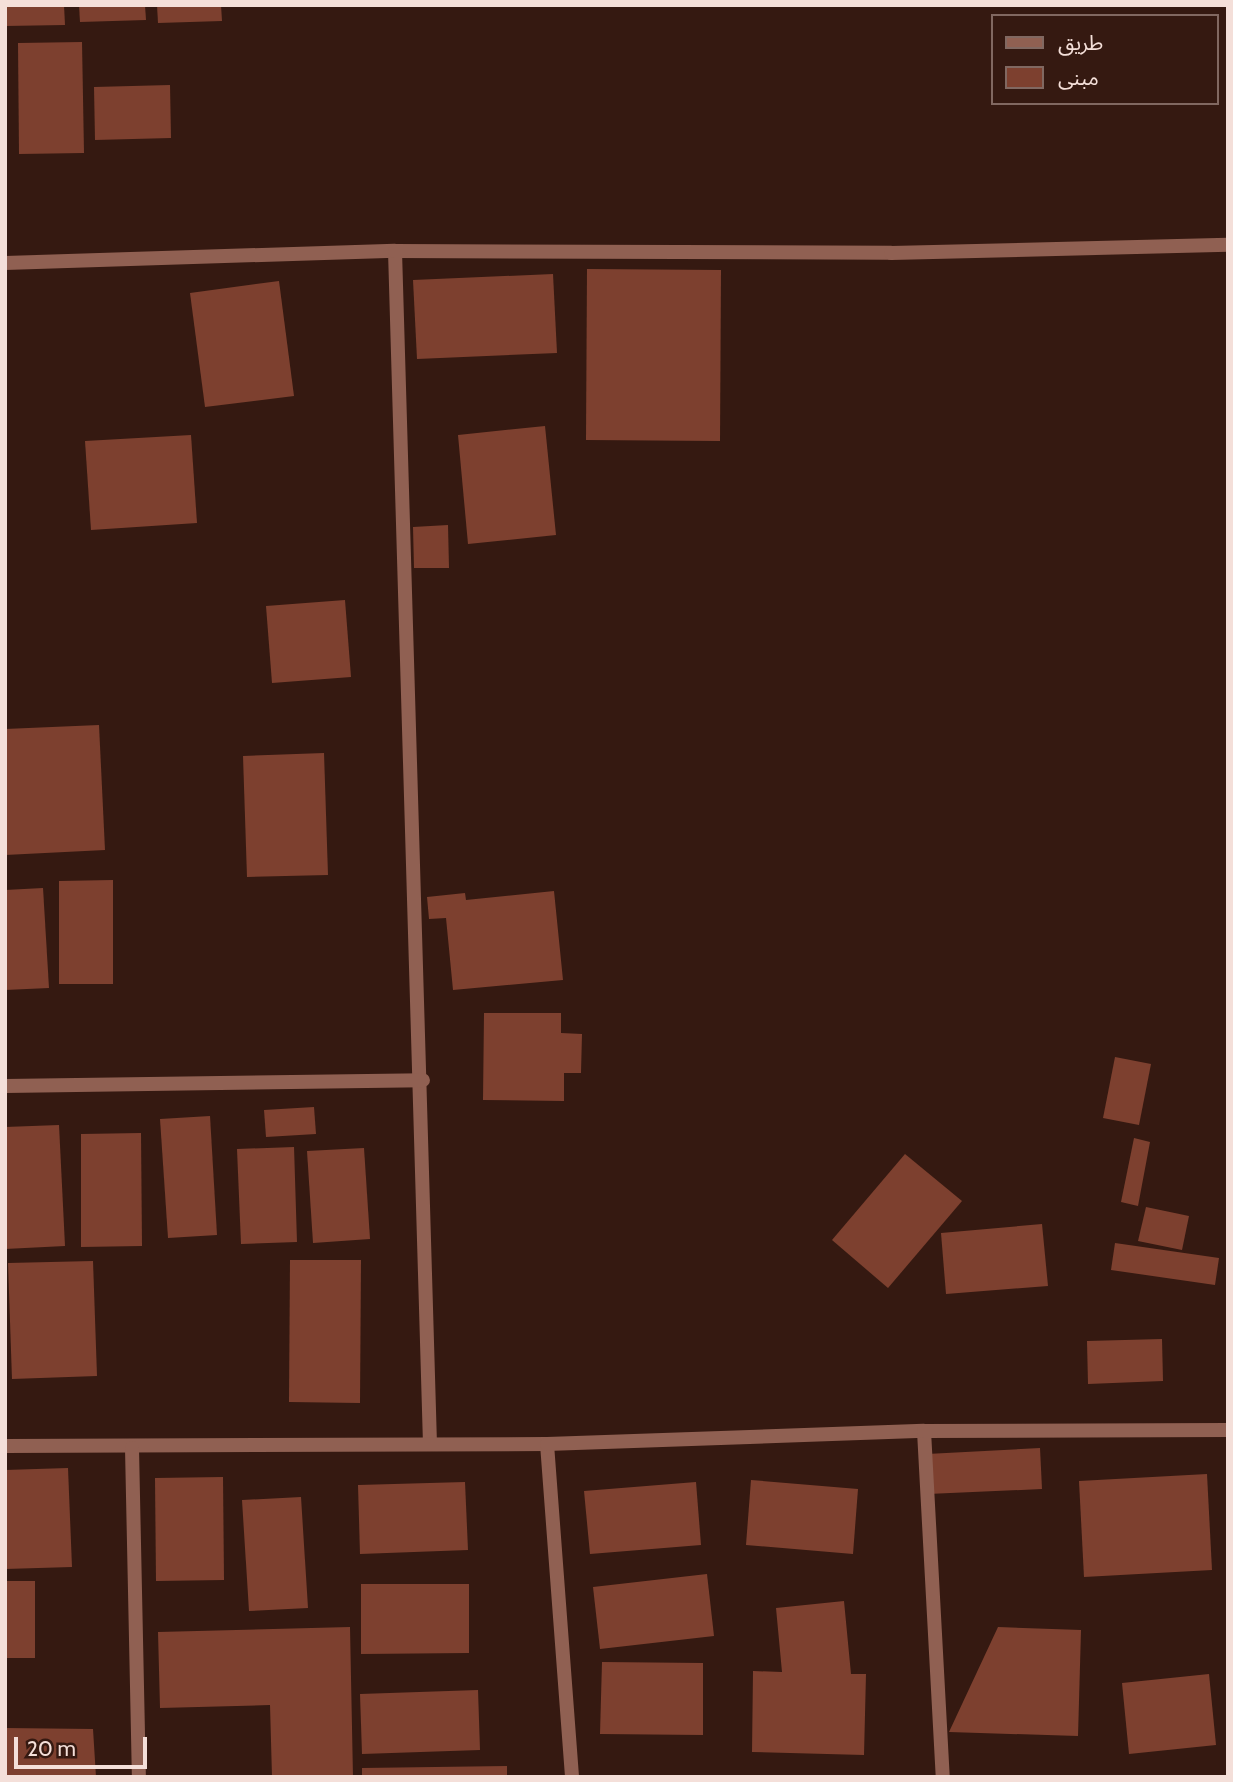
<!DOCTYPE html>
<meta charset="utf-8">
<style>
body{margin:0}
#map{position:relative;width:1233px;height:1782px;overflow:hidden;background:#351911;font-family:Cabin,"Noto Sans Arabic",sans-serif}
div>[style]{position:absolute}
.building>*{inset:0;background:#7d402f}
.minor>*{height:14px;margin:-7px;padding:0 7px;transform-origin:7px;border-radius:7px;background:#906052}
span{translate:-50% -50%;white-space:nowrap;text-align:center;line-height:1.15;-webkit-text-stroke:7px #351911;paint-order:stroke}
.frame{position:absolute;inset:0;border:7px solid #f4dfd9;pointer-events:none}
.legend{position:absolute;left:991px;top:14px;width:228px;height:91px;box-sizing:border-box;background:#351911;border:2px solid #816861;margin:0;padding:9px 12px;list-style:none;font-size:21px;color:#f4dfd9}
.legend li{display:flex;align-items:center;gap:14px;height:35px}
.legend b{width:35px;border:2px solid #816861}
.scale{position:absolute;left:14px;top:1737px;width:133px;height:32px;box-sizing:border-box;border:4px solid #f4dfd9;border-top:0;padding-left:9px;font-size:21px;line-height:24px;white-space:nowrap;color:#f4dfd9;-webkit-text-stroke:5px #351911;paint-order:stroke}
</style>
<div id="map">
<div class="building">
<div style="clip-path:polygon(5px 5px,64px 5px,65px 25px,5px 26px)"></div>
<div style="clip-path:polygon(79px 5px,145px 5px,146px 20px,80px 22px)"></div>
<div style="clip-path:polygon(157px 5px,221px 5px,222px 21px,158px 23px)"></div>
<div style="clip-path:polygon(82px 42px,84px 153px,19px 154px,18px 43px)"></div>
<div style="clip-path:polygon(170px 85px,171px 138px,95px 140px,94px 87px)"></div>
<div style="clip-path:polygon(587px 269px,721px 270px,720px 441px,586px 440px)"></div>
<div style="clip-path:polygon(553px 274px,557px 353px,417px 359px,413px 280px)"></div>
<div style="clip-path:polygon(279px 281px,294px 396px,205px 407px,190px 293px)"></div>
<div style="clip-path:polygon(545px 426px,556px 535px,468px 544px,458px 435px)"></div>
<div style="clip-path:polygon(191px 435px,197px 523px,91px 530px,85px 441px)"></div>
<div style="clip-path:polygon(448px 525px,449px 568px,414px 568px,413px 527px)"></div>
<div style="clip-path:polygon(345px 600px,351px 677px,272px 683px,266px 606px)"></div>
<div style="clip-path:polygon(99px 725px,105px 850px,5px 855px,5px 729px)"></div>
<div style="clip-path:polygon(324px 753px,328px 875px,247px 877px,243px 756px)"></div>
<div style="clip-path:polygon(113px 880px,113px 984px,59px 984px,59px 881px)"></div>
<div style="clip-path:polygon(43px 888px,49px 988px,5px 990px,5px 890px)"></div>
<div style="clip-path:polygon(554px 891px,563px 980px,453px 990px,446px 918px,429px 919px,427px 897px,465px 893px,466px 900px)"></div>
<div style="clip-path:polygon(484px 1013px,561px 1013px,561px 1033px,582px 1034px,581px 1073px,564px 1073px,564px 1101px,483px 1100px)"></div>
<div style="clip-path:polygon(1115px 1057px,1151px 1064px,1139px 1125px,1103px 1118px)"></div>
<div style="clip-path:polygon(314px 1107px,316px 1134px,266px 1137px,264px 1110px)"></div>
<div style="clip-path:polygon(210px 1116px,217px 1235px,168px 1238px,160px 1119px)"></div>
<div style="clip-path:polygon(59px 1125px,65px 1246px,5px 1249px,5px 1127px)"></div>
<div style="clip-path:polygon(141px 1133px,142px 1246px,81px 1247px,81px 1134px)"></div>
<div style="clip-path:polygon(1134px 1138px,1150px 1142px,1138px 1206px,1121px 1202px)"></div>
<div style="clip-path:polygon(294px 1147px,297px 1242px,241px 1244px,237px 1149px)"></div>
<div style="clip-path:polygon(364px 1148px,370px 1239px,313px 1243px,307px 1151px)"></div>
<div style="clip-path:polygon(905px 1154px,962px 1201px,888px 1288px,832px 1240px)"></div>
<div style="clip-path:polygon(1146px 1207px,1189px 1216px,1182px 1250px,1138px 1241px)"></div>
<div style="clip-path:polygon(1042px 1224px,1048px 1286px,946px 1294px,941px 1233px)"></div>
<div style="clip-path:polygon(1115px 1243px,1219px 1258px,1215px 1285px,1111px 1270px)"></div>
<div style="clip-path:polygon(290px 1260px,361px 1260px,360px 1403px,289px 1402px)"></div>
<div style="clip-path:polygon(93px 1261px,97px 1376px,12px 1379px,8px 1263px)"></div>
<div style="clip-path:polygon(1162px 1339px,1163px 1381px,1088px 1384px,1087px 1341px)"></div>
<div style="clip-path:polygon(1040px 1448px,1042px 1489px,928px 1494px,927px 1454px)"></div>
<div style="clip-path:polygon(68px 1468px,72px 1567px,5px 1569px,5px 1470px)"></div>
<div style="clip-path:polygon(1207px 1474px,1212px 1570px,1084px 1577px,1079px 1481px)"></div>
<div style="clip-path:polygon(223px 1477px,224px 1580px,156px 1581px,155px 1478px)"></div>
<div style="clip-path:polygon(751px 1480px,858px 1489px,853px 1554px,746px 1545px)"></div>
<div style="clip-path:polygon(465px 1482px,468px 1550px,360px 1554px,358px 1485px)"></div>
<div style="clip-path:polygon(696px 1482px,701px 1545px,590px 1554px,584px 1491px)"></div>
<div style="clip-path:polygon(301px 1497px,308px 1608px,249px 1611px,242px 1500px)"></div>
<div style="clip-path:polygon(707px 1574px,714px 1636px,600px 1649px,593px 1587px)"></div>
<div style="clip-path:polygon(5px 1581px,35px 1581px,35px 1658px,5px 1658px)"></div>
<div style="clip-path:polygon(361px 1584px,469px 1584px,469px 1653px,361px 1654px)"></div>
<div style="clip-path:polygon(844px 1601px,851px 1674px,866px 1674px,864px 1755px,752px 1752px,753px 1671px,782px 1672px,776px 1608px)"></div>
<div style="clip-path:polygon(350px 1627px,353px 1777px,272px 1777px,270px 1705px,160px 1708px,158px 1632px)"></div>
<div style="clip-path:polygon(998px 1627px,1081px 1630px,1078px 1736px,949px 1732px)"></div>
<div style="clip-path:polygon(602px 1662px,703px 1663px,703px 1735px,600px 1734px)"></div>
<div style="clip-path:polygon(1209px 1674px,1216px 1745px,1129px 1754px,1122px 1683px)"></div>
<div style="clip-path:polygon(478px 1690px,480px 1750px,362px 1754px,360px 1694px)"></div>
<div style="clip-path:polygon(5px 1728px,93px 1729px,96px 1777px,5px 1777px)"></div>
<div style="clip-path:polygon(507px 1766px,507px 1777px,362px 1777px,362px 1768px)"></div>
</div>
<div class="minor">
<div style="left:395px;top:251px;width:1193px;rotate:88.32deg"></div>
<div style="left:5px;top:263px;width:390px;rotate:-1.8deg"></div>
<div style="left:395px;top:251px;width:496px;rotate:0.2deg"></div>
<div style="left:891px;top:253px;width:337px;rotate:-1.4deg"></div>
<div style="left:5px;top:1086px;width:418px;rotate:-0.8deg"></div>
<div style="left:924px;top:1431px;width:347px;rotate:86.9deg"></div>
<div style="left:547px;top:1444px;width:334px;rotate:85.7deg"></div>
<div style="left:5px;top:1446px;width:542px;rotate:-0.21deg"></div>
<div style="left:547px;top:1444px;width:377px;rotate:-2deg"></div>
<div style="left:924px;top:1431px;width:304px;rotate:-0.2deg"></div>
<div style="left:132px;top:1448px;width:329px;rotate:88.8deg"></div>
</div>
<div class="frame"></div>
<ul class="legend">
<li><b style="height:9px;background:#906052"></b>طريق</li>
<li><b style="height:19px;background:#7d402f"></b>مبنى</li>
</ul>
<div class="scale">20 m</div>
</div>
